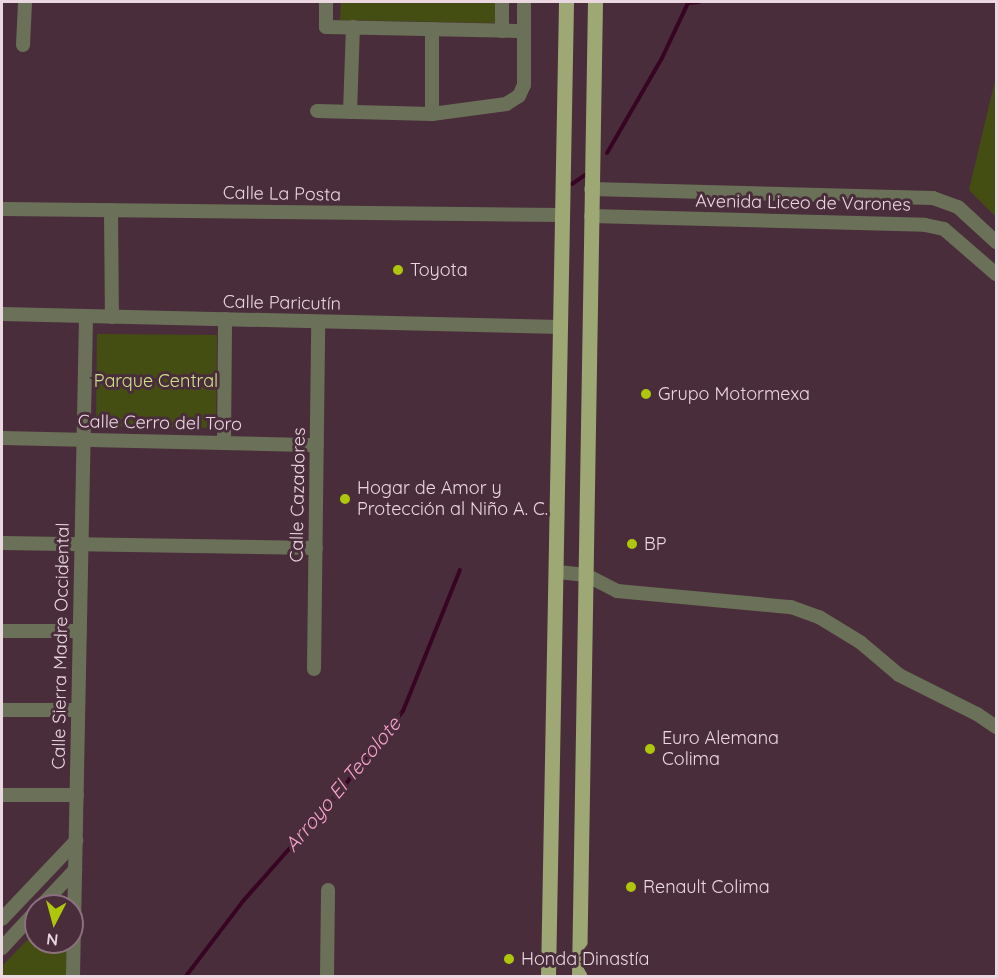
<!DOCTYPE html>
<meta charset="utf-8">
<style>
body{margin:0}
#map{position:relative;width:998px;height:978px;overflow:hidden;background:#4a2d3b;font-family:Quicksand,sans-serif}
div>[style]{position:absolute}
.green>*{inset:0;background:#454e12}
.stream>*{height:4px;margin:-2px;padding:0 2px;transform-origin:2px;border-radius:2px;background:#370523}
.minor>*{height:14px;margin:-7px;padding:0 7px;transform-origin:7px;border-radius:7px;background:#6b7158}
.major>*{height:15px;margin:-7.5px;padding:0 7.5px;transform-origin:7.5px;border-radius:7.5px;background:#9da875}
.dots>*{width:16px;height:16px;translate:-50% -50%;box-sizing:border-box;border:3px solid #4a2d3b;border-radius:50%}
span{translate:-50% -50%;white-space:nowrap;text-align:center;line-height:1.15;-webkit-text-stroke:6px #4a2d3b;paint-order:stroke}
.street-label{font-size:18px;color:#ebd7e0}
.poi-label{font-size:18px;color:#ebd7e0}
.left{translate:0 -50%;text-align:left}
.park-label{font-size:18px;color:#cfe188}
.water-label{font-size:20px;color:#f9a3ce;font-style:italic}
.frame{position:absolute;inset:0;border:3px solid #ebd7e0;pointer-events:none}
.north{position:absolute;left:24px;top:894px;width:60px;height:60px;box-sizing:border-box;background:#4a2d3b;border:2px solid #8a717d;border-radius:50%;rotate:186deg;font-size:16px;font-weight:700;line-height:24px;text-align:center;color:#ebd7e0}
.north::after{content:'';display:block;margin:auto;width:21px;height:27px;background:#aec60c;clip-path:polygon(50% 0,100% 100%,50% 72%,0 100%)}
</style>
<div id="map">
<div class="green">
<div style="clip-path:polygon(341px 2px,497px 2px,496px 23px,340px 20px)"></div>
<div style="clip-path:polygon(996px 76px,996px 217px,969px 190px)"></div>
<div style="clip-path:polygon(97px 334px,217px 335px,216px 428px,96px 426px)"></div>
<div style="clip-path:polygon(36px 931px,36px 942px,67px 942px,67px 976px,2px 976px,2px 966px)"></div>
</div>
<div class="stream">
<div style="left:607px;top:153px;width:110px;rotate:-59.9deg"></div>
<div style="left:662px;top:58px;width:61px;rotate:-64.7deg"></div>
<div style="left:688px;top:3px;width:11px;rotate:-5deg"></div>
<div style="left:572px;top:184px;width:16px;rotate:-35deg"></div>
<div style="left:186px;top:976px;width:96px;rotate:-52.7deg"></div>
<div style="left:244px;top:900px;width:147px;rotate:-48.6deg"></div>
<div style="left:341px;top:790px;width:100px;rotate:-51.9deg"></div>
<div style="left:403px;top:711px;width:152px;rotate:-68deg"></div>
</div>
<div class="minor">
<div style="left:326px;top:2px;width:25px;rotate:90deg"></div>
<div style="left:326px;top:27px;width:198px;rotate:1.2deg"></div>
<div style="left:502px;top:31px;width:29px;rotate:-90deg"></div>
<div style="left:23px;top:45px;width:43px;rotate:-87.3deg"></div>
<div style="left:317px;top:111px;width:115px;rotate:1.5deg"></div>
<div style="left:432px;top:114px;width:75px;rotate:-7.7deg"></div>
<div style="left:506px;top:104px;width:15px;rotate:-32deg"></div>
<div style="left:519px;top:96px;width:12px;rotate:-66deg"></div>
<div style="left:524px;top:85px;width:83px;rotate:-90deg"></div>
<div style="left:350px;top:112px;width:85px;rotate:-88deg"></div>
<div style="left:432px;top:114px;width:85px;rotate:-90deg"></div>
<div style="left:591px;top:189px;width:342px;rotate:1.5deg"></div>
<div style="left:933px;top:198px;width:27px;rotate:20deg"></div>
<div style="left:958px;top:207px;width:52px;rotate:42.6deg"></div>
<div style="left:2px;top:209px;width:561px;rotate:0.61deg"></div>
<div style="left:111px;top:210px;width:107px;rotate:89.5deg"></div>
<div style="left:591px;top:216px;width:334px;rotate:1.5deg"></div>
<div style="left:925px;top:225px;width:19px;rotate:12deg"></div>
<div style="left:944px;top:229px;width:69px;rotate:40.9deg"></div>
<div style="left:2px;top:314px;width:559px;rotate:1.33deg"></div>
<div style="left:2px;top:438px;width:315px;rotate:1.3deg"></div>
<div style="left:224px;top:443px;width:124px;rotate:-89.5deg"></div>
<div style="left:2px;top:543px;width:314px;rotate:0.9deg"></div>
<div style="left:558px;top:572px;width:28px;rotate:6deg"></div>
<div style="left:586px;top:575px;width:35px;rotate:27deg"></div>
<div style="left:617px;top:591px;width:175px;rotate:5.3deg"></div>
<div style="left:791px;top:607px;width:30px;rotate:20deg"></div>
<div style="left:819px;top:617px;width:48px;rotate:31.4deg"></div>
<div style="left:860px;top:642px;width:51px;rotate:40.2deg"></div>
<div style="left:899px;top:675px;width:87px;rotate:26.6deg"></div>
<div style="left:977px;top:714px;width:23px;rotate:34deg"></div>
<div style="left:2px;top:631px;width:78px"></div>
<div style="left:314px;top:669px;width:347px;rotate:-89.3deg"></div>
<div style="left:2px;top:710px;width:76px"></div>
<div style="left:2px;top:795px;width:75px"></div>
<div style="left:41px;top:906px;width:50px;rotate:-46.6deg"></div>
<div style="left:2px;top:919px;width:108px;rotate:-46.5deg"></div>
<div style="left:2px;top:948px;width:50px;rotate:-47.4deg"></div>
<div style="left:73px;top:976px;width:660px;rotate:-88.87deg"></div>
<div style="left:327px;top:976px;width:86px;rotate:-89.3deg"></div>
</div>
<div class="major">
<div style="left:548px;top:976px;width:974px;rotate:-88.94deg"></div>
<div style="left:579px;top:976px;width:974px;rotate:-89.06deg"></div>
</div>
<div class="dots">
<div style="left:398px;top:270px;background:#aec60c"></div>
<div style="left:646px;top:394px;background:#aec60c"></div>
<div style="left:345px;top:499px;background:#aec60c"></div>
<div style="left:632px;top:544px;background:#aec60c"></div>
<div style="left:650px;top:749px;background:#aec60c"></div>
<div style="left:631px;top:887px;background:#aec60c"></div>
<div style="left:509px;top:959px;background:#aec60c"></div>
</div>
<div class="street-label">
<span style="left:282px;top:194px;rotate:1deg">Calle La Posta</span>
<span style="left:803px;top:203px;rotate:1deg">Avenida Liceo de Varones</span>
<span style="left:282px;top:303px;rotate:1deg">Calle Paricutín</span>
<span style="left:160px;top:423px;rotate:1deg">Calle Cerro del Toro</span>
<span style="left:298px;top:495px;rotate:-89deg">Calle Cazadores</span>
<span style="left:61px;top:646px;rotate:-89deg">Calle Sierra Madre Occidental</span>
</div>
<div class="poi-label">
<span class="left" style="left:410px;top:270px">Toyota</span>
<span class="left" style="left:658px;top:394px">Grupo Motormexa</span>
<span class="left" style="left:357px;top:499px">Hogar de Amor y<br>Protección al Niño A. C.</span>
<span class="left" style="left:644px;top:544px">BP</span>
<span class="left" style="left:662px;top:749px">Euro Alemana<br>Colima</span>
<span class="left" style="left:643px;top:887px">Renault Colima</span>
<span class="left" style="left:521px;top:959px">Honda Dinastía</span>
</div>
<div class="park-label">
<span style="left:156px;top:381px">Parque Central</span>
</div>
<div class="water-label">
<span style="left:342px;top:784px;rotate:-50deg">Arroyo El Tecolote</span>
</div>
<div class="frame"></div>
<div class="north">N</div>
</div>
